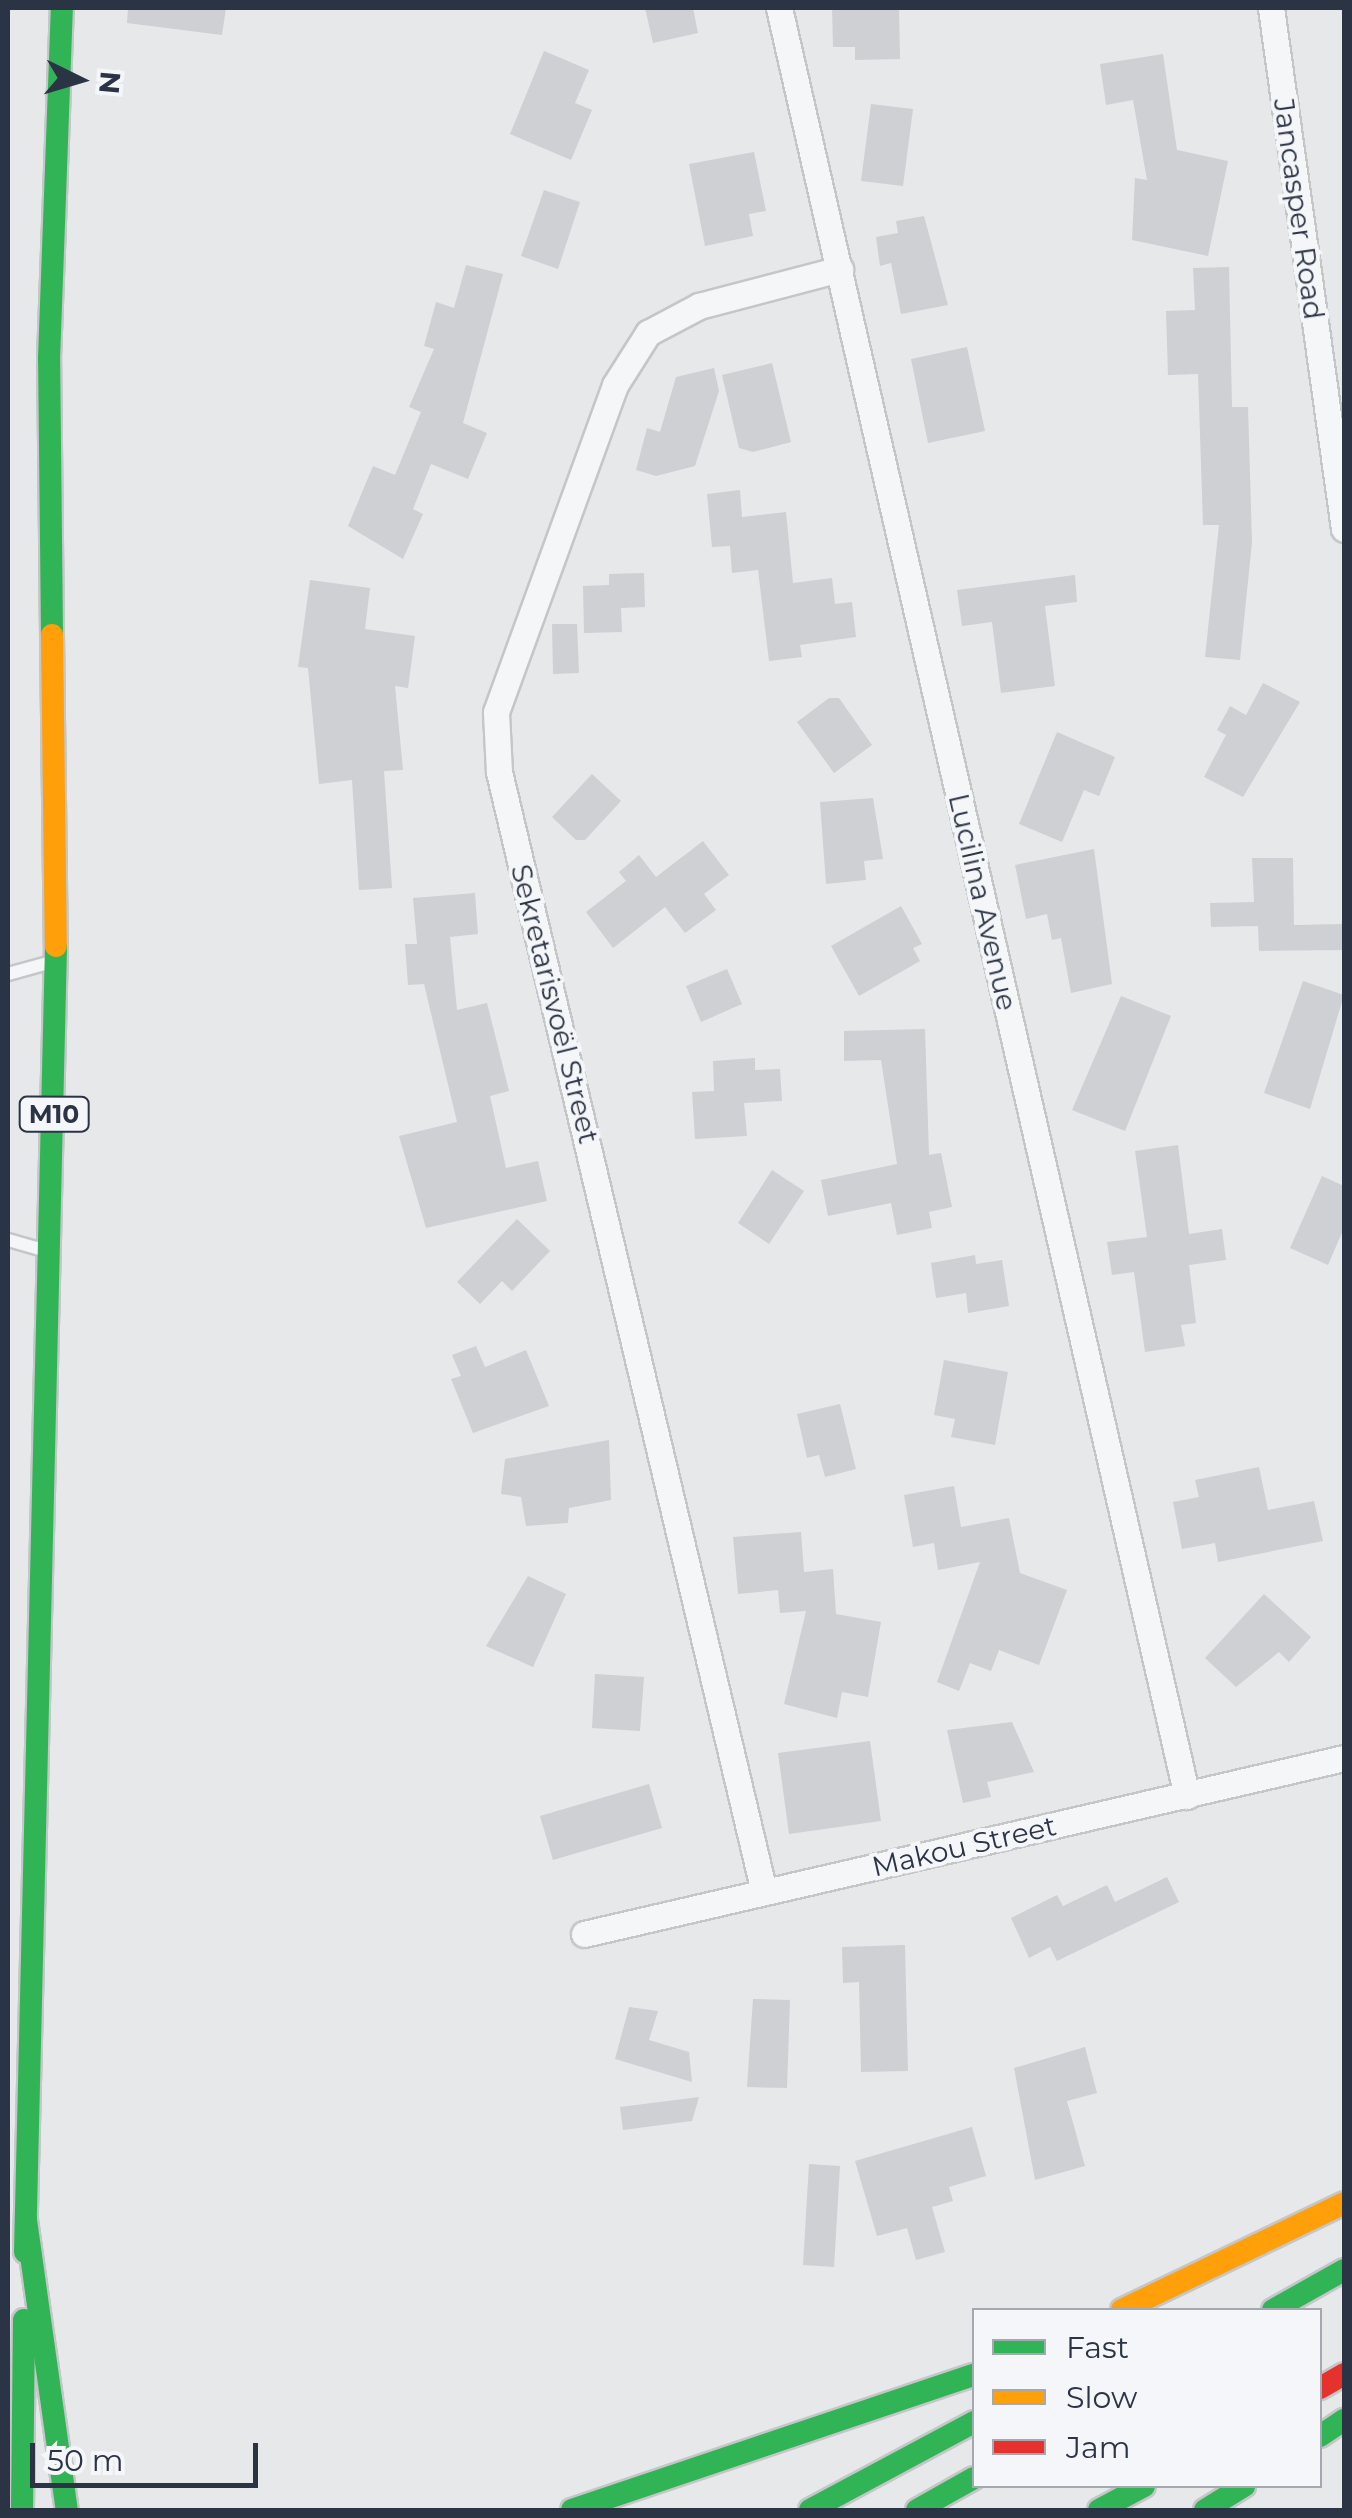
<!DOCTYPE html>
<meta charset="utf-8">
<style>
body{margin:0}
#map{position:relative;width:1352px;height:2518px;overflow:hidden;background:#e6e8ea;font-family:Montserrat,sans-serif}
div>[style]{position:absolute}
.building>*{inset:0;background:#ced0d3}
.roads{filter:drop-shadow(2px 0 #c4c6c8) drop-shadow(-2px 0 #c4c6c8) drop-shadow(0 2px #c4c6c8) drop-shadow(0 -2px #c4c6c8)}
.lane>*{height:12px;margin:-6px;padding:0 6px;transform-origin:6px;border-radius:6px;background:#f5f6f7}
.street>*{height:25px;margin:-12.5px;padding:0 12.5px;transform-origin:12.5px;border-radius:12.5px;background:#f5f6f7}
.fast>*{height:22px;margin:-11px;padding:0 11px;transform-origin:11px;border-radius:11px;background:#30b455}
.slow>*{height:22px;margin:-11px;padding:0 11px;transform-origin:11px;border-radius:11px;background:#ff9f0a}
.jam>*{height:22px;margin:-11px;padding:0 11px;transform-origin:11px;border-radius:11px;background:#e5322d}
span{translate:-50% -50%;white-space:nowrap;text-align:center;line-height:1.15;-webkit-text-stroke:8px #f4f6f9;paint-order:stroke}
.shield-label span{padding:2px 8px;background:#f4f6f9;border:2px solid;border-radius:8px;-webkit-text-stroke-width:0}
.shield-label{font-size:25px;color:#2b3445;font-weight:700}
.street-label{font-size:28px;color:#2b3445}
.frame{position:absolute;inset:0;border:10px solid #2b3445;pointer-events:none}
.legend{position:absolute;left:972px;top:2308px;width:350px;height:180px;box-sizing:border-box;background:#f4f6f9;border:2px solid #a4a8b1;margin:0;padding:12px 18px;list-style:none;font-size:30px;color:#2b3445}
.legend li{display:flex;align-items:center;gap:20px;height:50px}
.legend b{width:50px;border:2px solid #a4a8b1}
.north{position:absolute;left:30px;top:30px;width:100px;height:100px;-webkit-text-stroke:8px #f4f6f9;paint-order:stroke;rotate:95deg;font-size:28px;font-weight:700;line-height:40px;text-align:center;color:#2b3445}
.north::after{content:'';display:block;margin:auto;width:35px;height:45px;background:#2b3445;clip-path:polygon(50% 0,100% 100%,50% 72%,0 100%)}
.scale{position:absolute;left:30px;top:2443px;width:228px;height:45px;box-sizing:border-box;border:5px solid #2b3445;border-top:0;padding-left:12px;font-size:30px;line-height:35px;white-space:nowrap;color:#2b3445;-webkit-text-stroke:8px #f4f6f9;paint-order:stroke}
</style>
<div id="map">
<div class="building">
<div style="clip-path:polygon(128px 8px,226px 8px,222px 35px,127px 23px)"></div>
<div style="clip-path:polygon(645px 8px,693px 8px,698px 33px,653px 43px)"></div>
<div style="clip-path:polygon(832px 8px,899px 8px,900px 59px,855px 60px,855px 47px,833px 47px)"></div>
<div style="clip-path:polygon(544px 51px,589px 70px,575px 103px,592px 110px,571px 160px,510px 134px)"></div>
<div style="clip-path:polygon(1163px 54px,1177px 150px,1228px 161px,1208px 256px,1132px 240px,1135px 178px,1147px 180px,1133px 100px,1106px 105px,1100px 64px)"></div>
<div style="clip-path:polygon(871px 104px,913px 109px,903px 186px,861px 181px)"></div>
<div style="clip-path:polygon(754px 152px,766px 211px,749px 214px,753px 236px,705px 246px,689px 164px)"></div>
<div style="clip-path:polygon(544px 190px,580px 202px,558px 269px,521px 256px)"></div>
<div style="clip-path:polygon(924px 216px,948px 305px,901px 314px,891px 263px,880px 266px,876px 237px,898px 233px,896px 221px)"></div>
<div style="clip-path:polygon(466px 265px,503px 274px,463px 423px,487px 433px,468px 479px,431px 464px,413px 509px,423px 514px,403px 559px,348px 526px,373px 466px,395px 475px,421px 412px,409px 407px,434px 349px,424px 346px,436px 302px,454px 308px)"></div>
<div style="clip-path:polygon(1229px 267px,1232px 407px,1248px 407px,1252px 542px,1240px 660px,1205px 657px,1219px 525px,1203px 525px,1198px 374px,1168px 375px,1166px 311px,1195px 310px,1193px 268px)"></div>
<div style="clip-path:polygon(967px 347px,985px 431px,928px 443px,911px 359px)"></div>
<div style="clip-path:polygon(772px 363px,791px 442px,753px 452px,739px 448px,722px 375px)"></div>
<div style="clip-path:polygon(714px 368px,719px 391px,695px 466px,656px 476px,636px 470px,647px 428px,660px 432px,676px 377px)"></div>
<div style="clip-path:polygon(740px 490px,742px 517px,786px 512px,793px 583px,832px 578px,835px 604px,852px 602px,856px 637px,800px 645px,802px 657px,769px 661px,758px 570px,732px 573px,730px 546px,712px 547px,707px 494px)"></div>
<div style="clip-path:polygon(644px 573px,645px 607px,621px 608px,622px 632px,584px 633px,583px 586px,609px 585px,609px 574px)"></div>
<div style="clip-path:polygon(1075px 575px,1077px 602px,1045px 606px,1055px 686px,1001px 693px,992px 622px,962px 626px,957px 590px)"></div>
<div style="clip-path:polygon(310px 580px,370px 588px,365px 629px,415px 636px,408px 688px,395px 686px,403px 770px,384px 771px,392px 888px,359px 890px,352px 780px,319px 784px,308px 668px,298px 667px)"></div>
<div style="clip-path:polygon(552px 624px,577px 624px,579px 673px,553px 674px)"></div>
<div style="clip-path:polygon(1263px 683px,1300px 702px,1243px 797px,1204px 777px,1226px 735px,1217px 730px,1230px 706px,1246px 715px)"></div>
<div style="clip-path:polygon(829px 698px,839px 698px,872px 745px,834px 773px,797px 722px)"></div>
<div style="clip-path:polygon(1057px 732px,1115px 757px,1099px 796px,1084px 790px,1062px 842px,1019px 824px)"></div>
<div style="clip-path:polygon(592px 774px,621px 801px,585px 840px,576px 840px,552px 817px)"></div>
<div style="clip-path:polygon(873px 798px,883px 859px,864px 861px,866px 880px,826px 884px,820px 802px)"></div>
<div style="clip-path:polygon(703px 841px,729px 875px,704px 894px,716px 910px,685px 933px,665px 907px,613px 948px,586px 912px,626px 881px,619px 872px,639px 855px,656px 877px)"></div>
<div style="clip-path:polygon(1094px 849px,1112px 984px,1071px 993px,1061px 938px,1052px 940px,1047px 914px,1026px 919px,1015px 865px)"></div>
<div style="clip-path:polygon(1252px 858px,1293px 858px,1294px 925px,1343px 924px,1344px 950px,1259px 951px,1258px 926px,1211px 927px,1210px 903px,1254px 902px)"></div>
<div style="clip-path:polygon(475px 893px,478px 934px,450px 937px,457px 1010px,487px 1003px,509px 1091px,490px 1096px,506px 1168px,538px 1161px,547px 1201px,426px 1228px,399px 1136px,457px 1122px,424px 984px,408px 985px,405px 944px,417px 944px,413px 898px)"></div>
<div style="clip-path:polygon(901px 906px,922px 944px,913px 948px,920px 961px,859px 996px,831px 946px)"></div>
<div style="clip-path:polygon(727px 969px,742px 1004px,701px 1022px,686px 986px)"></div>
<div style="clip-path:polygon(1303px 981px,1344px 995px,1310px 1109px,1264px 1093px)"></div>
<div style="clip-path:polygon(1121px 996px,1171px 1016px,1125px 1131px,1072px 1110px)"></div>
<div style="clip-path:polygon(925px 1029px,929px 1155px,941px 1153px,952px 1207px,929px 1212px,932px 1228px,897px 1235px,891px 1203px,828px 1216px,821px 1180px,897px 1164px,881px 1060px,844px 1061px,844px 1031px)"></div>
<div style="clip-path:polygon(755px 1058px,755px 1070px,780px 1069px,782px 1101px,744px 1103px,747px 1136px,695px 1139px,692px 1092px,714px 1091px,713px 1061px)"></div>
<div style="clip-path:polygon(1178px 1145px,1189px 1234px,1222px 1229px,1226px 1260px,1189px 1265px,1196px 1323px,1181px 1325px,1185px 1346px,1145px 1352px,1134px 1272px,1112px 1275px,1107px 1242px,1147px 1237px,1135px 1151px)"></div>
<div style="clip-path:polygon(772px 1170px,804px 1191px,769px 1244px,738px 1223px)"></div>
<div style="clip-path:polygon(1322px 1176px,1344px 1186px,1344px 1228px,1328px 1265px,1290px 1248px)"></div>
<div style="clip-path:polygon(517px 1219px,550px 1251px,512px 1291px,502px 1281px,480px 1304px,457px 1282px)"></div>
<div style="clip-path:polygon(975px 1255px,976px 1264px,1002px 1260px,1009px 1306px,968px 1313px,966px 1293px,936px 1298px,931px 1263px)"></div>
<div style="clip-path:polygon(476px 1346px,485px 1367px,526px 1350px,549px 1406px,473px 1433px,451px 1379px,461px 1376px,452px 1355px)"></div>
<div style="clip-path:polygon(944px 1360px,1008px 1372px,995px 1445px,951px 1437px,955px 1419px,934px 1415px)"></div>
<div style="clip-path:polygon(840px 1404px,856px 1469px,825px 1477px,819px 1455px,807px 1458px,797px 1414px)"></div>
<div style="clip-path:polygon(609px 1440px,611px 1500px,569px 1508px,568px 1523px,526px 1526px,521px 1497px,501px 1494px,505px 1459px)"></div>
<div style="clip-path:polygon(1259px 1467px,1268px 1510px,1314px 1501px,1323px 1541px,1218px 1562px,1215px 1543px,1182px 1549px,1173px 1502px,1199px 1497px,1195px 1480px)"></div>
<div style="clip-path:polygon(954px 1486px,961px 1527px,1009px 1518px,1020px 1573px,1067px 1590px,1039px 1665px,999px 1650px,991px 1671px,970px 1663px,959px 1691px,937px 1682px,980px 1562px,938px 1570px,934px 1543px,913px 1547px,904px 1495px)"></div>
<div style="clip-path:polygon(801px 1532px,804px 1572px,833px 1569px,836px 1614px,881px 1622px,868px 1697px,842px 1692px,837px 1718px,784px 1704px,806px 1611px,780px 1613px,778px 1590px,738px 1594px,733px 1537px)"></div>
<div style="clip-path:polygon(528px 1576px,566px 1594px,533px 1667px,486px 1646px)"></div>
<div style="clip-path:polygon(1264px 1594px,1311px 1637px,1289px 1662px,1279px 1652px,1236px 1687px,1205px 1658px)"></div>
<div style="clip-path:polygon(595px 1674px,644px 1677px,640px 1731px,592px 1728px)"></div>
<div style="clip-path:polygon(1012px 1722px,1034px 1772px,987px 1782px,991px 1797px,963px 1803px,947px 1730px)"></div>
<div style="clip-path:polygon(870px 1741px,881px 1821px,789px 1834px,778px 1753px)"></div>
<div style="clip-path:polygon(649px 1784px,662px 1828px,553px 1860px,540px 1816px)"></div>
<div style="clip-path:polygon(1167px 1877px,1179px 1902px,1057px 1961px,1050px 1947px,1029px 1958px,1011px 1918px,1057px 1895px,1063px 1906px,1107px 1885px,1115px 1902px)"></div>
<div style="clip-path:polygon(905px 1945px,908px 2071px,861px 2072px,859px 1982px,843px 1983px,842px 1947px)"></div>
<div style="clip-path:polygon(753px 1999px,790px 2000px,787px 2088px,747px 2087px)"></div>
<div style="clip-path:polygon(629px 2007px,658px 2011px,649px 2040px,689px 2052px,692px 2082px,615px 2059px)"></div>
<div style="clip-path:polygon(1085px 2047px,1097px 2093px,1067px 2101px,1085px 2166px,1035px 2180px,1014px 2068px)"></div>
<div style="clip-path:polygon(699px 2097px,692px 2121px,623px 2130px,620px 2107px)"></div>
<div style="clip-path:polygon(972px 2127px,986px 2176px,949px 2187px,953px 2201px,932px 2207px,945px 2252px,916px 2260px,907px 2228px,877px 2236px,855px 2161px)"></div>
<div style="clip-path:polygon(809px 2164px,840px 2166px,834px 2267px,803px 2265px)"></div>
</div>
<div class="roads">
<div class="lane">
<div style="left:8px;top:974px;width:41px;rotate:-15.4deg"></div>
<div style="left:8px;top:1240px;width:36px;rotate:16deg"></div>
</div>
<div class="street">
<div style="left:779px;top:8px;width:1834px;rotate:77.15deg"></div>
<div style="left:1271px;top:8px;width:526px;rotate:82.02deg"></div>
<div style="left:764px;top:1892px;width:1151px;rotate:-103.31deg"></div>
<div style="left:499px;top:772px;width:60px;rotate:-92.9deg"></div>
<div style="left:496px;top:712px;width:348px;rotate:-70deg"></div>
<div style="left:615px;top:385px;width:62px;rotate:-57.6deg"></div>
<div style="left:648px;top:333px;width:58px;rotate:-27.9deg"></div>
<div style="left:699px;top:306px;width:146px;rotate:-14.7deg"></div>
<div style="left:584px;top:1934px;width:780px;rotate:-13.04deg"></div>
</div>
<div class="fast">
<div style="left:52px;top:635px;width:276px;rotate:-90.6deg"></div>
<div style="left:49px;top:359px;width:351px;rotate:-87.9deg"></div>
<div style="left:26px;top:2220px;width:293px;rotate:82deg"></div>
<div style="left:25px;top:2252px;width:1306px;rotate:-88.64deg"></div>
<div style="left:1273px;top:2310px;width:81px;rotate:-29.4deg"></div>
<div style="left:1320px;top:2436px;width:29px;rotate:-34deg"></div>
<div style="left:22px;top:2510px;width:190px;rotate:-89.4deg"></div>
<div style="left:572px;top:2510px;width:424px;rotate:-18.6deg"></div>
<div style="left:810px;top:2510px;width:186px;rotate:-28.2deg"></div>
<div style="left:917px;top:2510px;width:65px;rotate:-29.3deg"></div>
<div style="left:1099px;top:2510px;width:51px;rotate:-28.1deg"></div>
<div style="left:1205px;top:2510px;width:46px;rotate:-31.6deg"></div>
</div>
<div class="slow">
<div style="left:52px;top:635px;width:311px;rotate:89.3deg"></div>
<div style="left:1122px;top:2310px;width:246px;rotate:-25.7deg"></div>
</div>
<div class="jam">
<div style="left:1320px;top:2388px;width:28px;rotate:-30deg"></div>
</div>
</div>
<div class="shield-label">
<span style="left:54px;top:1114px">M10</span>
</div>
<div class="street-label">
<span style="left:1299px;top:209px;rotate:82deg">Jancasper Road</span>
<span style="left:983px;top:902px;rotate:77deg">Lucilina Avenue</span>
<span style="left:555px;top:1004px;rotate:76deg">Sekretarisvoël Street</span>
<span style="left:964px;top:1846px;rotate:-13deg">Makou Street</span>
</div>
<div class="frame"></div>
<ul class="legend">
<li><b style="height:12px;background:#30b455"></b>Fast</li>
<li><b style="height:12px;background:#ff9f0a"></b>Slow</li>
<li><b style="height:12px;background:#e5322d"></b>Jam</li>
</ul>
<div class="north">N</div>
<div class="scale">50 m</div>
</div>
